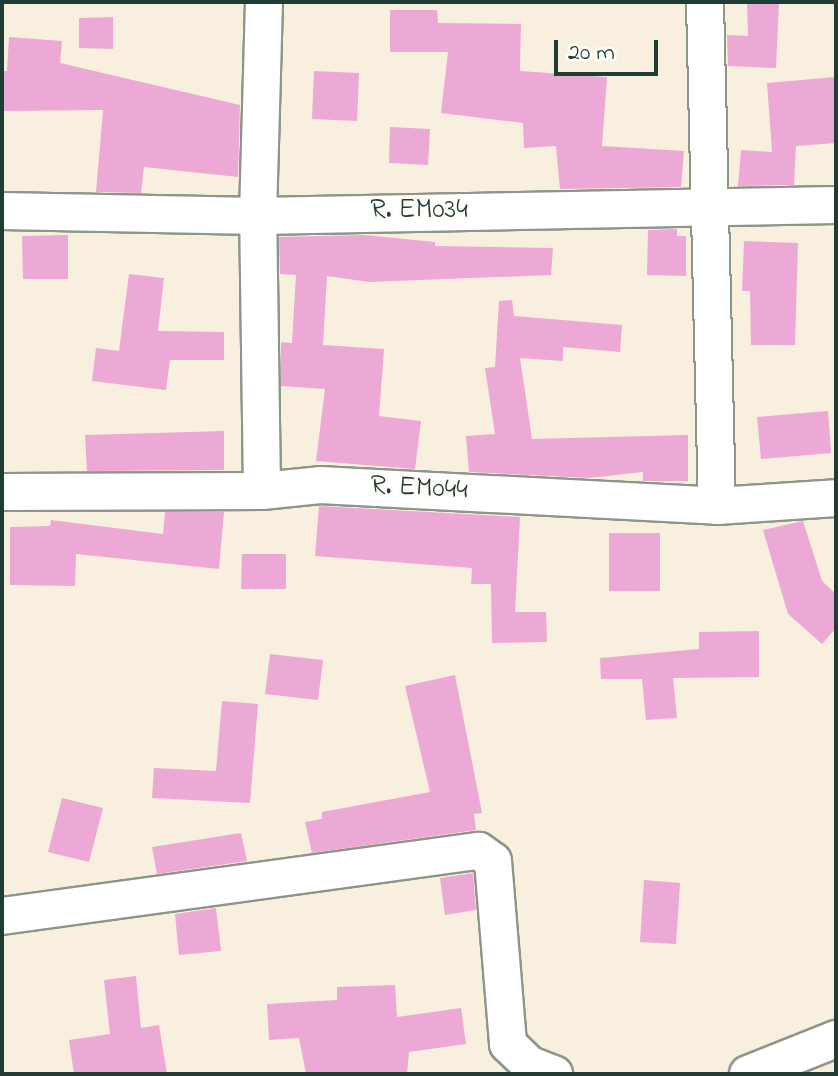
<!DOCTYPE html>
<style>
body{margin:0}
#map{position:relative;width:838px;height:1076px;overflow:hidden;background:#f8efde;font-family:"Indie Flower",sans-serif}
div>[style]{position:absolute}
.building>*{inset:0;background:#eda9d5}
.roads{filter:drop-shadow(2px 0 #8c9689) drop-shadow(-2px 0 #8c9689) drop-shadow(0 2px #8c9689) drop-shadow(0 -2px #8c9689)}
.minor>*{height:36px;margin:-18px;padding:0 18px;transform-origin:18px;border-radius:18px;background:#fff}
span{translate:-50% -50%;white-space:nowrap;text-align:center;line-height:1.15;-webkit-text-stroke:6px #fdfcf7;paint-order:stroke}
.street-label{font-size:28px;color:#1f3d34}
.frame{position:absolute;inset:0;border:4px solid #1f3d34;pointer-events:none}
.scale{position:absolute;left:554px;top:40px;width:104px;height:36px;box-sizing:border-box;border:4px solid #1f3d34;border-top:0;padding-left:10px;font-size:24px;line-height:28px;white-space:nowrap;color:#1f3d34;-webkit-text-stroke:6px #fdfcf7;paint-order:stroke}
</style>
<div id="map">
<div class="building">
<div style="clip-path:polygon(747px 2px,779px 2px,776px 68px,728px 66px,727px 35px,748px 36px)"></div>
<div style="clip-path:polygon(390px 10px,437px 10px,438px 23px,521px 24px,520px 71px,607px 77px,602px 146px,684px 151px,681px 187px,560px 189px,556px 146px,524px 148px,523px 123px,441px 113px,448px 52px,390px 52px)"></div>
<div style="clip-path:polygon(113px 17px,113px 49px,79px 48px,79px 18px)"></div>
<div style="clip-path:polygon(9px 37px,62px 41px,60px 63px,240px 105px,238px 177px,144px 167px,141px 193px,96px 192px,103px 110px,2px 111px,2px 71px,7px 71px)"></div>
<div style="clip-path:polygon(314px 71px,359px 73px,357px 121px,312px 119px)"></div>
<div style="clip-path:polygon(836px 77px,836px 143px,796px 146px,794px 185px,738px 186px,741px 150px,772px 152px,767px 83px)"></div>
<div style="clip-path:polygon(390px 127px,430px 129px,428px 165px,389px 163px)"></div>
<div style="clip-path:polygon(677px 229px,677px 236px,686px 236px,686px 276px,647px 275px,648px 230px)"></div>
<div style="clip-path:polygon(68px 235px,68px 279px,23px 279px,22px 236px)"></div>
<div style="clip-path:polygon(365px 235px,435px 242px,435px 246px,553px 248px,551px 275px,369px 282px,327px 276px,323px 345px,384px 349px,379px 416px,421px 421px,415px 469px,316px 461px,325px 389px,281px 386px,281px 342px,292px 343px,296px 275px,280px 274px,279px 237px)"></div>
<div style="clip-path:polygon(744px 241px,798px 243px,795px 345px,751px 345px,750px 291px,742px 291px)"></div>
<div style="clip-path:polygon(129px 274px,164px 278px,158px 331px,224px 332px,224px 360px,170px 360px,166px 390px,92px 381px,96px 348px,119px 351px)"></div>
<div style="clip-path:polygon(512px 300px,514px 316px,622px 325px,620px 352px,563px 347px,563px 361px,520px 358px,532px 439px,688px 435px,688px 481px,643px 481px,643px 472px,589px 478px,469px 472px,466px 436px,495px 434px,485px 368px,495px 367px,499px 301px)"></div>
<div style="clip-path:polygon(828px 411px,831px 453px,761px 459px,757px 417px)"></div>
<div style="clip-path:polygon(224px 431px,224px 470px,87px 471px,85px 435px)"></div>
<div style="clip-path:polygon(319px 506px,520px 517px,515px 612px,546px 612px,547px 642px,492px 643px,491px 584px,471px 584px,472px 568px,315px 556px)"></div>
<div style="clip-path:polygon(165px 512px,224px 512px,219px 569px,76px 554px,75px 586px,10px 585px,10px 527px,50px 526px,51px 520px,163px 534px)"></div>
<div style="clip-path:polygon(803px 521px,822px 581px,836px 594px,836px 628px,822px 644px,788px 614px,763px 530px)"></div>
<div style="clip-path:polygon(609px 533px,660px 533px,660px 591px,609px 591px)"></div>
<div style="clip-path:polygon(242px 554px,286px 554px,286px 589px,241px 589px)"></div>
<div style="clip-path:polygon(759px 631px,759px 677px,673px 678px,677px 718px,646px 720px,642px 679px,601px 679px,600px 658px,699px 649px,699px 632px)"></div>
<div style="clip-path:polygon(270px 654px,323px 660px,318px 700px,265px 694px)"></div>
<div style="clip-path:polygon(455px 675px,482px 813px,474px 814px,476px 830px,312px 853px,305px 822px,322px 819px,322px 812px,430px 792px,405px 686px)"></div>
<div style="clip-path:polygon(222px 701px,258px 704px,250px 803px,152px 798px,154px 768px,216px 771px)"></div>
<div style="clip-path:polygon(62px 798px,103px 808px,89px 862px,48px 852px)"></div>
<div style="clip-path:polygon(241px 833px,247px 861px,157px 874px,152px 847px)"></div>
<div style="clip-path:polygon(473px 873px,476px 910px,445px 915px,440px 878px)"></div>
<div style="clip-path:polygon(644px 880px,680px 883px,676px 944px,640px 942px)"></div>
<div style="clip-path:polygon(216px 908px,221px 951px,179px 955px,175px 914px)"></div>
<div style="clip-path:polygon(136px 976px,141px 1028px,159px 1025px,167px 1074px,74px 1074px,69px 1040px,110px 1034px,104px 980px)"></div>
<div style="clip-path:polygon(395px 985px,397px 1017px,461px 1008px,466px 1044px,409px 1052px,407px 1074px,306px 1074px,299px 1038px,269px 1040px,267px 1004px,337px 1000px,337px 987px)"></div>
</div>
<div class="roads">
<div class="minor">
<div style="left:705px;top:2px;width:504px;rotate:88.64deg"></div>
<div style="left:2px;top:211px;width:256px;rotate:1.1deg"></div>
<div style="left:258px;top:216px;width:578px;rotate:-1.09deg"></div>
<div style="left:262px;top:491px;width:275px;rotate:-90.8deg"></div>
<div style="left:258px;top:216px;width:214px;rotate:-88.4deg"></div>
<div style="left:2px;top:492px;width:260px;rotate:-0.2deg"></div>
<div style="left:262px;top:491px;width:58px;rotate:-5.9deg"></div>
<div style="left:320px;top:485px;width:398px;rotate:3deg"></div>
<div style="left:717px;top:506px;width:119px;rotate:-3.8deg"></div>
<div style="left:2px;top:916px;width:481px;rotate:-7.8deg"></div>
<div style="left:479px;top:851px;width:17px;rotate:36deg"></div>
<div style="left:493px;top:861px;width:184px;rotate:85.3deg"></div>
<div style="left:508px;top:1044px;width:30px;rotate:44deg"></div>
<div style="left:530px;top:1065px;width:26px;rotate:21deg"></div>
<div style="left:748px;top:1074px;width:95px;rotate:-21.7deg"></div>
</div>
</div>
<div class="street-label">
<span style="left:419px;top:211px">R. EM034</span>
<span style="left:419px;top:489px;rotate:3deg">R. EM044</span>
</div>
<div class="frame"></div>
<div class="scale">20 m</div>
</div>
